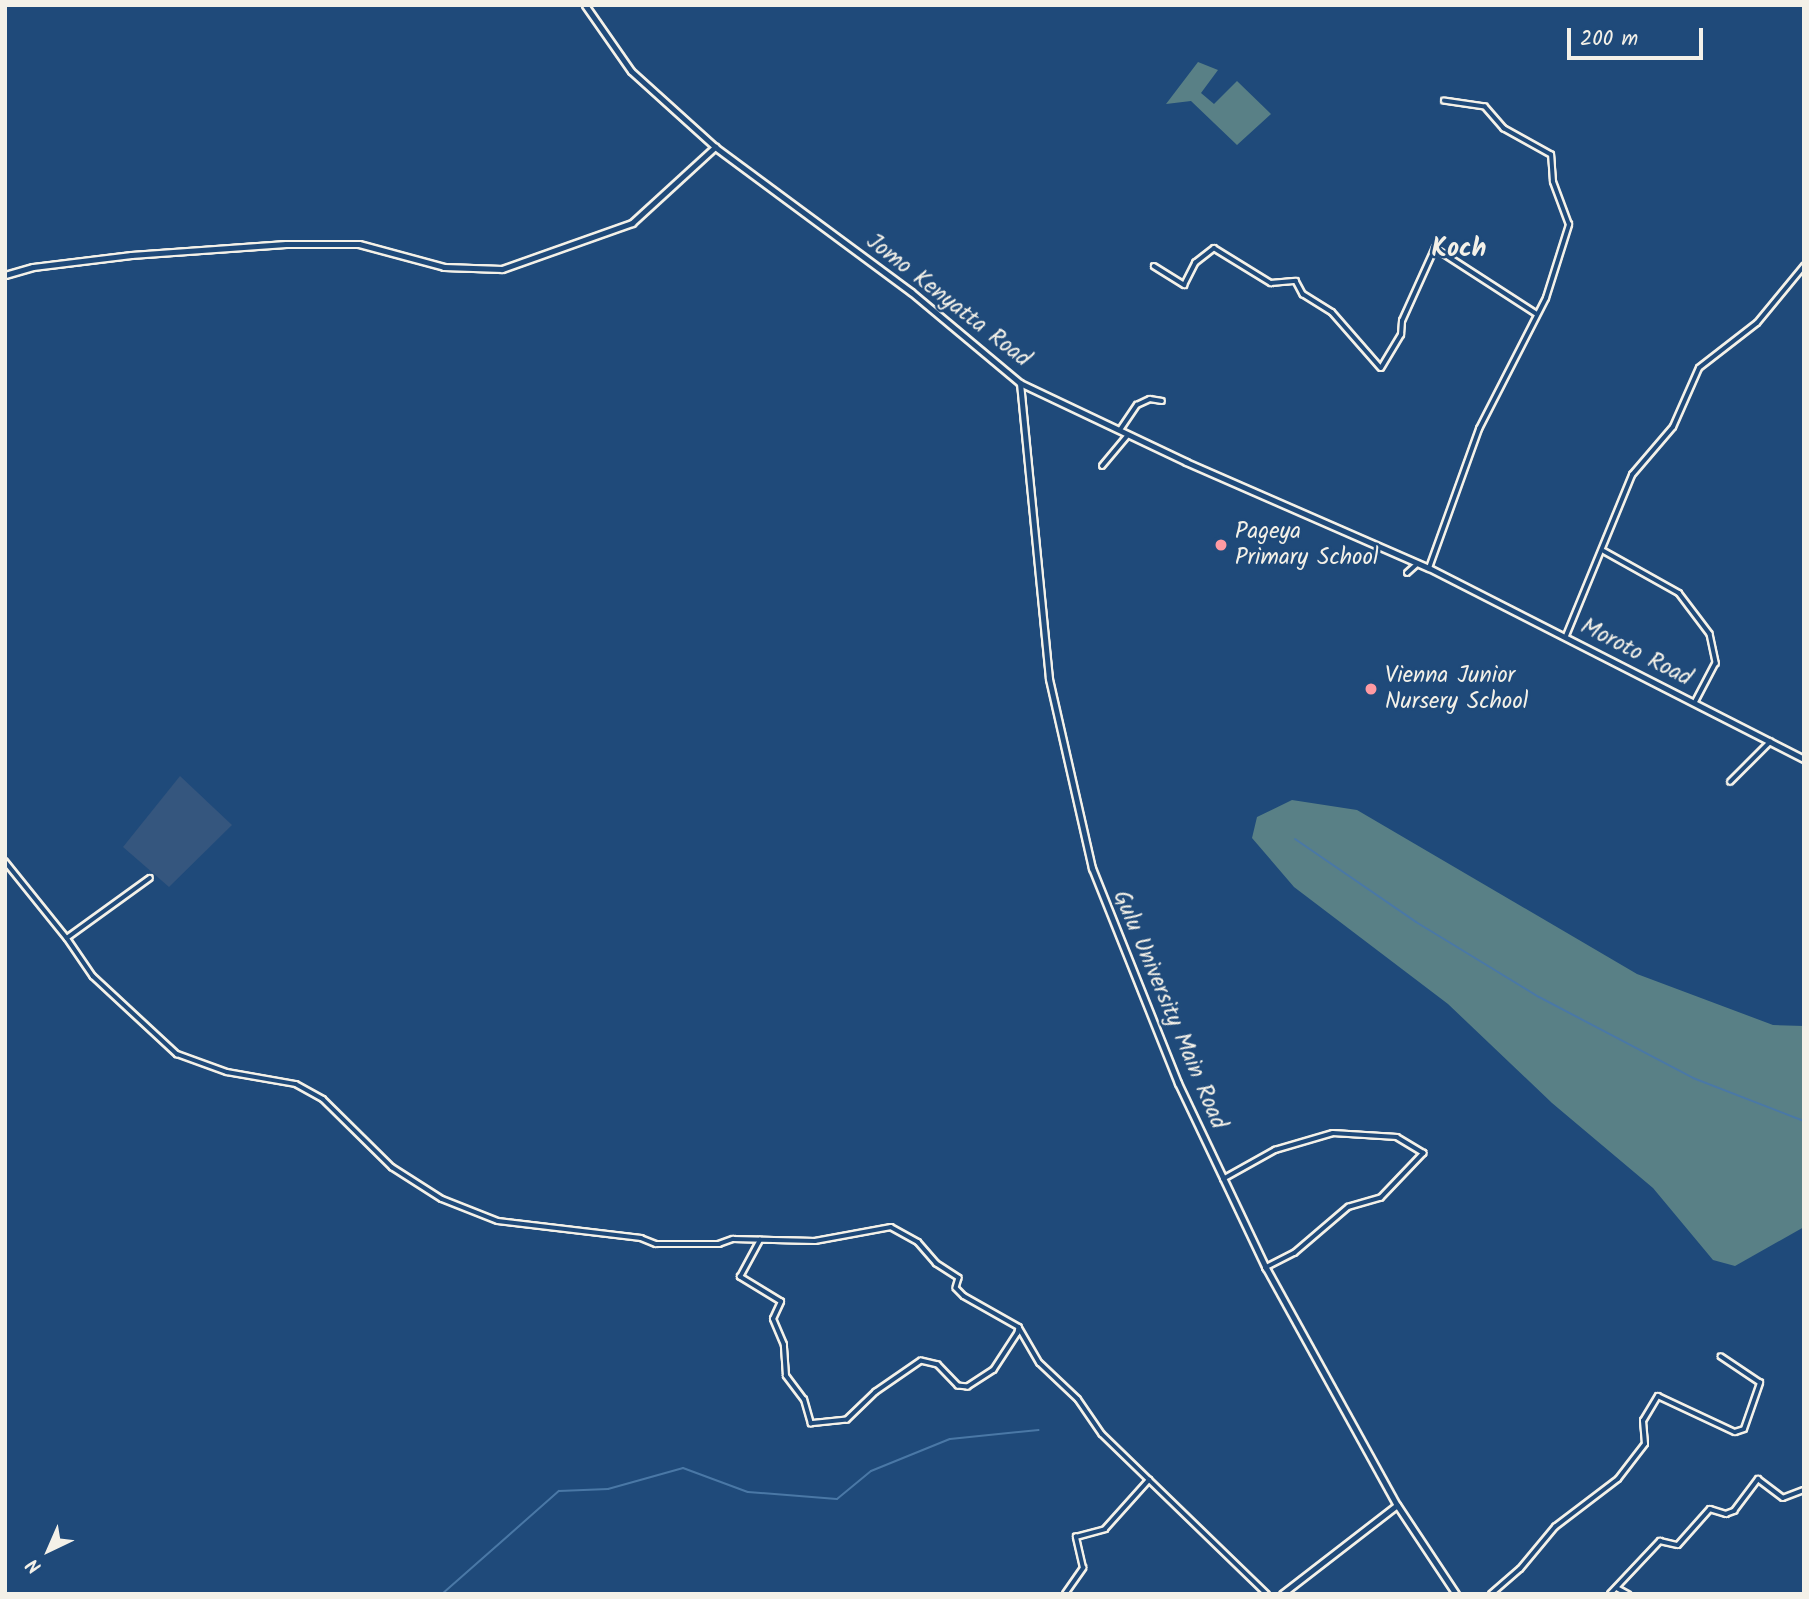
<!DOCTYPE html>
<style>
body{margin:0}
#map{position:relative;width:1809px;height:1599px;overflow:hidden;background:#1f4a7a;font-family:Kalam,sans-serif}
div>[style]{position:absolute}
.built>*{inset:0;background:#35567e}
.green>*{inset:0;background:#598086}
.stream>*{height:2px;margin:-1px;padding:0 1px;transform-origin:1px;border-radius:1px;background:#4a78a6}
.roads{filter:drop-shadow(2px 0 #f4f1e8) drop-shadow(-2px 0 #f4f1e8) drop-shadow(0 2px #f4f1e8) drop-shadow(0 -2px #f4f1e8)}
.street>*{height:3.5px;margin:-1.75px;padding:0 1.75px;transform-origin:1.75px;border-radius:1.75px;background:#1f4a7a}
.secondary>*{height:5px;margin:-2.5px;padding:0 2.5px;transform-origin:2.5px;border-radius:2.5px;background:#1f4a7a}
.dots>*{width:19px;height:19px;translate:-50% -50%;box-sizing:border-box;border:4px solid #1f4a7a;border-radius:50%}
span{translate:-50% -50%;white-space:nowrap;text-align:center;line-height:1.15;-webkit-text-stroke:5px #1f4a7a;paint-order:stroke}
.street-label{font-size:23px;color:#f4f1e8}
.poi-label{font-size:23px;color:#f4f1e8}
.left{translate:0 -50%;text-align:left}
.quarter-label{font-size:26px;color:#f4f1e8;font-weight:700}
.frame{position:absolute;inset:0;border:7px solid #f4f1e8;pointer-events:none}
.north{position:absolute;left:14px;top:1515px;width:70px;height:70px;-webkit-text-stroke:5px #1f4a7a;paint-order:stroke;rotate:224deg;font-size:19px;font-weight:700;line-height:28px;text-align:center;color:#f4f1e8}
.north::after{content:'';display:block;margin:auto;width:24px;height:32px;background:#f4f1e8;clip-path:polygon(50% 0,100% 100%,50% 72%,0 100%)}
.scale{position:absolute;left:1567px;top:28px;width:136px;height:32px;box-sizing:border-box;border:4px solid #f4f1e8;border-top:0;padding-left:9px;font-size:21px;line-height:24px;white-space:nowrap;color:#f4f1e8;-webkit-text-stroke:5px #1f4a7a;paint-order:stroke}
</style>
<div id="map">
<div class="built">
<div style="clip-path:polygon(180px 776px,232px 825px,169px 887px,123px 847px)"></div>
</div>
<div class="green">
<div style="clip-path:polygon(1198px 62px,1218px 70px,1201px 93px,1214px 104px,1237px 81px,1271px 114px,1237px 145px,1191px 101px,1166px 104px)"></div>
<div style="clip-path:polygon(1292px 800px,1357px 810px,1637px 974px,1773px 1025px,1804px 1026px,1804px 1227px,1735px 1266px,1713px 1260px,1653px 1188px,1552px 1103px,1448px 1004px,1294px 887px,1252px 838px,1257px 817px)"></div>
</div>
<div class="stream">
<div style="left:1295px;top:839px;width:147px;rotate:34.4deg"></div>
<div style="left:1416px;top:922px;width:144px;rotate:31.4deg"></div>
<div style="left:1539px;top:997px;width:174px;rotate:27.7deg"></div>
<div style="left:1693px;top:1078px;width:119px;rotate:21.2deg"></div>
<div style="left:442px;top:1594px;width:156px;rotate:-41.4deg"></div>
<div style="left:559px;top:1491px;width:49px;rotate:-2.3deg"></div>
<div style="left:608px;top:1489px;width:78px;rotate:-15.6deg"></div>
<div style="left:683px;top:1468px;width:69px;rotate:20.3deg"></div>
<div style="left:748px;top:1492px;width:89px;rotate:4.5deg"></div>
<div style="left:837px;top:1499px;width:44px;rotate:-39.5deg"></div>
<div style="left:871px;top:1471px;width:85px;rotate:-22.1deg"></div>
<div style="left:950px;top:1439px;width:89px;rotate:-5.8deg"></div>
</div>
<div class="roads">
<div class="street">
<div style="left:1154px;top:266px;width:36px;rotate:32deg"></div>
<div style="left:1184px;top:285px;width:25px;rotate:-63deg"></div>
<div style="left:1195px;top:263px;width:24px;rotate:-38deg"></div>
<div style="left:1214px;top:248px;width:67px;rotate:31.6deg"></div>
<div style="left:1271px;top:283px;width:25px;rotate:-5deg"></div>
<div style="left:1296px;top:281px;width:15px;rotate:62deg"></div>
<div style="left:1303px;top:294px;width:34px;rotate:32deg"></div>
<div style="left:1332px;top:312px;width:74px;rotate:48.8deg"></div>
<div style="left:1381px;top:368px;width:39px;rotate:-59deg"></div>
<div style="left:1401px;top:335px;width:14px;rotate:-86deg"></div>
<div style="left:1402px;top:321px;width:80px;rotate:-65.7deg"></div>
<div style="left:1435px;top:248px;width:121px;rotate:32.9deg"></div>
<div style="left:1120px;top:430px;width:30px;rotate:-56deg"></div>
<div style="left:1137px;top:405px;width:14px;rotate:-25deg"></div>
<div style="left:1150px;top:399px;width:12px;rotate:9deg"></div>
<div style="left:1102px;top:466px;width:40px;rotate:-50deg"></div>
<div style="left:1604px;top:551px;width:86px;rotate:29.2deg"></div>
<div style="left:1679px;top:593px;width:51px;rotate:52.9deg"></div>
<div style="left:1710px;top:634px;width:30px;rotate:78deg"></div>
<div style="left:1716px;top:663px;width:45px;rotate:117.7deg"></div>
<div style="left:1429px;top:568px;width:148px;rotate:-70.2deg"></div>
<div style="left:1479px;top:429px;width:147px;rotate:-62.9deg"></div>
<div style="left:1546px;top:298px;width:77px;rotate:-72.5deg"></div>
<div style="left:1569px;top:225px;width:46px;rotate:-110.4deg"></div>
<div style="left:1553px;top:182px;width:27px;rotate:-94deg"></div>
<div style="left:1551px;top:155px;width:54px;rotate:-151deg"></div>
<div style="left:1504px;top:129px;width:29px;rotate:-131deg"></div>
<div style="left:1485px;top:107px;width:41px;rotate:-171.7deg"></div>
<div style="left:1407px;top:573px;width:13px;rotate:-42deg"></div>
<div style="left:1566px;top:636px;width:174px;rotate:-67.7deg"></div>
<div style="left:1632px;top:475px;width:63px;rotate:-49.5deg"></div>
<div style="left:1673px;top:427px;width:64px;rotate:-66.2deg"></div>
<div style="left:1699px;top:368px;width:73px;rotate:-37.8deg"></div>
<div style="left:1757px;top:323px;width:74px;rotate:-50.5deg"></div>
<div style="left:1730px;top:782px;width:57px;rotate:-45deg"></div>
<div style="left:5px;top:861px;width:99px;rotate:51.2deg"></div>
<div style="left:67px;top:938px;width:102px;rotate:-35.9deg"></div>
<div style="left:67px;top:938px;width:46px;rotate:55.6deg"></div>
<div style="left:93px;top:976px;width:115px;rotate:42.9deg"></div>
<div style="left:177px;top:1054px;width:53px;rotate:19.8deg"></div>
<div style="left:227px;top:1072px;width:70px;rotate:9.9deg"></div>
<div style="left:296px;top:1084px;width:31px;rotate:29deg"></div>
<div style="left:323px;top:1099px;width:97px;rotate:44.6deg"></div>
<div style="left:392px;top:1167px;width:59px;rotate:32.6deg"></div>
<div style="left:442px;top:1199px;width:60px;rotate:21.4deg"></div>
<div style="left:498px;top:1221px;width:144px;rotate:6.8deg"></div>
<div style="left:641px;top:1238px;width:16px;rotate:22deg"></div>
<div style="left:656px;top:1244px;width:63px"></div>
<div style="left:719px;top:1244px;width:15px;rotate:-20deg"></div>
<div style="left:733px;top:1239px;width:82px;rotate:1.4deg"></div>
<div style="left:815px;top:1241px;width:77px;rotate:-10.4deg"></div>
<div style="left:891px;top:1227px;width:31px;rotate:29deg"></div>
<div style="left:918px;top:1242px;width:28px;rotate:49deg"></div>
<div style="left:936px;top:1263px;width:27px;rotate:33deg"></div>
<div style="left:959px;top:1278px;width:10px;rotate:107deg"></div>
<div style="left:956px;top:1288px;width:11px;rotate:45deg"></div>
<div style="left:964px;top:1296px;width:63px;rotate:29.4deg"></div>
<div style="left:1019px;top:1327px;width:6px;rotate:99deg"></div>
<div style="left:1018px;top:1333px;width:44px;rotate:123deg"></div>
<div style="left:994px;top:1370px;width:31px;rotate:147deg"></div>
<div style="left:968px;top:1387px;width:10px;rotate:-174deg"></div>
<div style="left:958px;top:1386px;width:29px;rotate:-134deg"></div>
<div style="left:938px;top:1365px;width:17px;rotate:-167deg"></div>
<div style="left:921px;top:1361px;width:55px;rotate:145.4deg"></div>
<div style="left:876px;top:1392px;width:40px;rotate:136deg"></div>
<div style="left:847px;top:1420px;width:36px;rotate:174deg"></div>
<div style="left:811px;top:1424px;width:25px;rotate:-106deg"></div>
<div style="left:804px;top:1400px;width:30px;rotate:-127deg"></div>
<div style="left:786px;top:1376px;width:31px;rotate:-94deg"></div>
<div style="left:784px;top:1345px;width:28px;rotate:-113deg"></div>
<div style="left:773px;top:1319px;width:19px;rotate:-65deg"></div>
<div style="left:781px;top:1302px;width:48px;rotate:-148.6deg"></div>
<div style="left:740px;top:1277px;width:42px;rotate:-61.6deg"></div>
<div style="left:1223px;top:1179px;width:60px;rotate:-29.1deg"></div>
<div style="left:1275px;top:1150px;width:60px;rotate:-16.3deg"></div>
<div style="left:1333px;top:1133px;width:64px;rotate:3.6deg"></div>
<div style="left:1397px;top:1137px;width:31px;rotate:31deg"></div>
<div style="left:1424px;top:1153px;width:62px;rotate:133.7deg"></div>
<div style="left:1381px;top:1198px;width:33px;rotate:164deg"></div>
<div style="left:1349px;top:1207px;width:71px;rotate:139.6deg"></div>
<div style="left:1295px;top:1253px;width:33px;rotate:153deg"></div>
<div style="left:1020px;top:1329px;width:39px;rotate:60deg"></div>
<div style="left:1040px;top:1363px;width:52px;rotate:43.5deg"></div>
<div style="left:1078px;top:1399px;width:42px;rotate:55.6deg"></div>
<div style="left:1102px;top:1434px;width:230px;rotate:44.1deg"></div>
<div style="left:1617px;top:1588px;width:13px;rotate:29deg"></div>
<div style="left:1065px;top:1594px;width:32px;rotate:-55deg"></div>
<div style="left:1083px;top:1568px;width:32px;rotate:-103deg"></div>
<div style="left:1076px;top:1537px;width:30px;rotate:-15deg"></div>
<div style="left:1105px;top:1529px;width:66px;rotate:-48.1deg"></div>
<div style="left:1491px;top:1594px;width:38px;rotate:-41deg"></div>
<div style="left:1520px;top:1569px;width:55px;rotate:-50.2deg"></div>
<div style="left:1555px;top:1527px;width:79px;rotate:-37.3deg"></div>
<div style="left:1618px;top:1479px;width:44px;rotate:-52.4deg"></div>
<div style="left:1645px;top:1444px;width:23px;rotate:-95deg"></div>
<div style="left:1643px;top:1421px;width:29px;rotate:-59deg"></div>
<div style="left:1658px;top:1396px;width:85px;rotate:25.1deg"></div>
<div style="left:1735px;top:1432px;width:9px;rotate:-18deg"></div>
<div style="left:1744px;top:1429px;width:49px;rotate:-70.8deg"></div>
<div style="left:1760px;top:1383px;width:47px;rotate:-146.3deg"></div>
<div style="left:1610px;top:1594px;width:73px;rotate:-46.7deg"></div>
<div style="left:1660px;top:1541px;width:18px;rotate:13deg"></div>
<div style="left:1678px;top:1545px;width:48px;rotate:-48.4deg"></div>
<div style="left:1710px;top:1509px;width:17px;rotate:17deg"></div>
<div style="left:1726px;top:1514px;width:9px;rotate:-21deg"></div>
<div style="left:1734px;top:1511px;width:40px;rotate:-53deg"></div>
<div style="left:1758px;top:1479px;width:31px;rotate:37deg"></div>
<div style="left:1783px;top:1498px;width:22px;rotate:-21deg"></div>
</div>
<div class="secondary">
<div style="left:585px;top:5px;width:80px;rotate:55.1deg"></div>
<div style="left:631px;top:71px;width:113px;rotate:42.1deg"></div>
<div style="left:715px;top:147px;width:244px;rotate:36.5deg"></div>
<div style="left:911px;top:292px;width:142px;rotate:39.9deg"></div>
<div style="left:1020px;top:383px;width:184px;rotate:25.4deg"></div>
<div style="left:1186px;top:462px;width:265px;rotate:23.6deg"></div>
<div style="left:1429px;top:568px;width:421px;rotate:27deg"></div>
<div style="left:5px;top:275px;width:29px;rotate:-16deg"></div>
<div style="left:33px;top:267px;width:99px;rotate:-7deg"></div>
<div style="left:131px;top:255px;width:155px;rotate:-4.1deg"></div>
<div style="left:286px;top:244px;width:73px"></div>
<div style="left:359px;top:244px;width:88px;rotate:15.1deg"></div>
<div style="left:444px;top:267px;width:58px;rotate:2deg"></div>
<div style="left:502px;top:269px;width:138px;rotate:-19.5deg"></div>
<div style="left:632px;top:223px;width:113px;rotate:-42.5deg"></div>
<div style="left:1020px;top:383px;width:297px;rotate:84.4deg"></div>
<div style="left:1049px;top:679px;width:194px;rotate:77.2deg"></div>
<div style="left:1092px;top:868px;width:232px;rotate:68.2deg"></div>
<div style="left:1178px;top:1083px;width:205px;rotate:64.6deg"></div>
<div style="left:1266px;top:1268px;width:271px;rotate:61.1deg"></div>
<div style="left:1397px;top:1505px;width:107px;rotate:56.5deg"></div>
<div style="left:1282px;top:1594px;width:145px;rotate:-37.7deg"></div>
</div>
</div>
<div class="dots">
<div style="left:1221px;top:545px;background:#ff9aa2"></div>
<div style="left:1371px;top:689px;background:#ff9aa2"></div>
</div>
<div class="street-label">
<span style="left:948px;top:301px;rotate:38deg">Jomo Kenyatta Road</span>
<span style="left:1636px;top:653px;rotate:27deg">Moroto Road</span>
<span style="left:1169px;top:1010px;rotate:67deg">Gulu University Main Road</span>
</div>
<div class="poi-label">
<span class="left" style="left:1235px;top:545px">Pageya<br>Primary School</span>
<span class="left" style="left:1385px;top:689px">Vienna Junior<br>Nursery School</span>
</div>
<div class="quarter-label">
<span style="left:1459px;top:250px">Koch</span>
</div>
<div class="frame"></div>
<div class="north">N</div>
<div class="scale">200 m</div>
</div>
